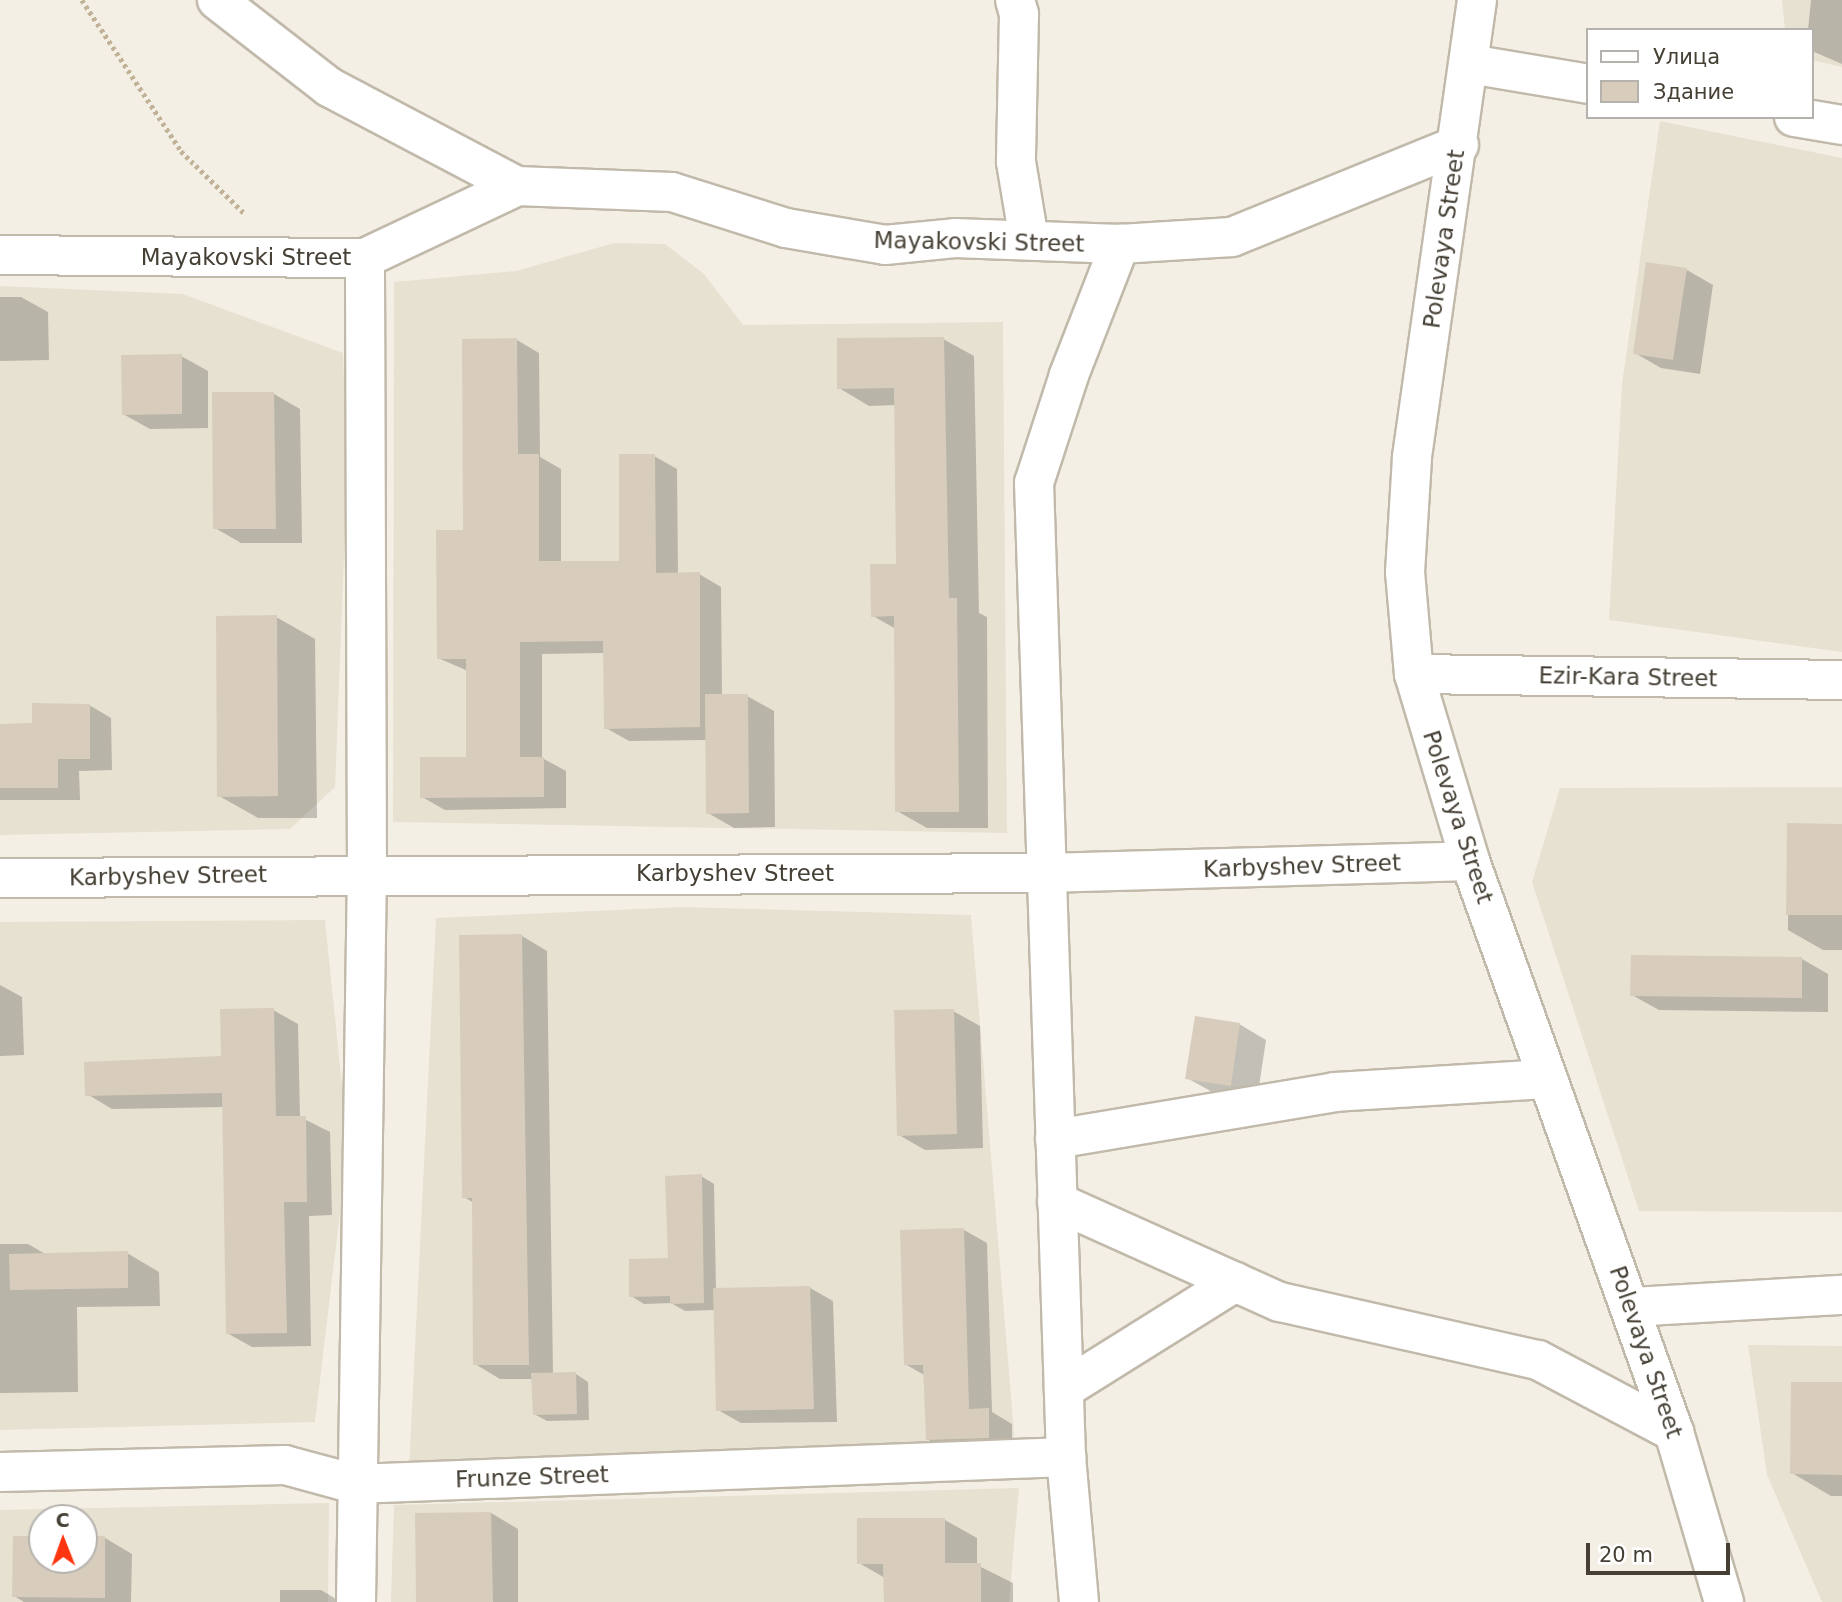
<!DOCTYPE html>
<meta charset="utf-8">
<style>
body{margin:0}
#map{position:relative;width:1842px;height:1602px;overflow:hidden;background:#f3efe4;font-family:"DejaVu Sans",sans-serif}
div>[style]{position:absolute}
.residential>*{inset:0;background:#e7e1d2}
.shadow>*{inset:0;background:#0003}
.building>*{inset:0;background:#d8cdbc}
.path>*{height:4.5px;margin-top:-2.25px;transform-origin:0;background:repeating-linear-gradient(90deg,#c1b297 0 3.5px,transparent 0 7px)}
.roads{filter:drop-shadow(2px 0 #c1b9aa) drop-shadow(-2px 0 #c1b9aa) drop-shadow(0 2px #c1b9aa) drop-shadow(0 -2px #c1b9aa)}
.minor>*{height:38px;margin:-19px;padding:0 19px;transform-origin:19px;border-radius:19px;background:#fff}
span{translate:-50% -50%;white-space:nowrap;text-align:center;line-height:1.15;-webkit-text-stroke:7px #fff;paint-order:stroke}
.street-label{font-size:23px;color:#453f34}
.legend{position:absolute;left:1586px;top:28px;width:228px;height:91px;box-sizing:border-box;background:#fff;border:2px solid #b5b2ae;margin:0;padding:9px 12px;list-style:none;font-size:21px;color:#453f34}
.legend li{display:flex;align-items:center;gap:14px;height:35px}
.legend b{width:35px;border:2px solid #b5b2ae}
.north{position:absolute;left:28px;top:1504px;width:70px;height:70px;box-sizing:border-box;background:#fff;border:2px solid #b5b2ae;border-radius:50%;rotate:359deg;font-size:19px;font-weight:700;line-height:28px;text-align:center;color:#453f34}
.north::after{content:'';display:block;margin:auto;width:24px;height:32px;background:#ff350f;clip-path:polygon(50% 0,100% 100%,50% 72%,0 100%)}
.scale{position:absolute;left:1586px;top:1543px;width:144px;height:32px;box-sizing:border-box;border:4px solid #453f34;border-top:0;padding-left:9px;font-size:21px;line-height:24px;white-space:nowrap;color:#453f34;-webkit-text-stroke:5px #fff;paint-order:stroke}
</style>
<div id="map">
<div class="residential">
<div style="clip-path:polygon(1782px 0,1842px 0,1842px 67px,1812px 60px,1812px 30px,1785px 30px)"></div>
<div style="clip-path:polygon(1660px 121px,1842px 158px,1842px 652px,1609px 620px,1622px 384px)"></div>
<div style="clip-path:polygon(614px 243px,665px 244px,704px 274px,743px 325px,1003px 322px,1007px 833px,393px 822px,394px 282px,516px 271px)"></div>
<div style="clip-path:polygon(0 286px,183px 294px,343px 353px,347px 482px,335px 787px,290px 829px,0 835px)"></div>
<div style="clip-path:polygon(1842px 787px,1842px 1212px,1639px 1211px,1532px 882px,1560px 788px)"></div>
<div style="clip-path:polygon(683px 907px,971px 915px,1016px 1456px,409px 1469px,436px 918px)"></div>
<div style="clip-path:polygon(325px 920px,348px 1145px,315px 1422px,0 1430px,0 922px)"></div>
<div style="clip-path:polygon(1748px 1345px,1842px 1346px,1842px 1602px,1822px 1602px,1767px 1475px)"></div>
<div style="clip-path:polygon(1019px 1488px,1009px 1602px,391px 1602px,394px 1505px)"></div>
<div style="clip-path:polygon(evenodd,329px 1503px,328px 1602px,0 1602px,0 1510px,329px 1503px,42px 1518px,84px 1518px,84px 1560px,42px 1560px,42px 1518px)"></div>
</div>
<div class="shadow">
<div style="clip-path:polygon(1811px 0,1842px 0,1842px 64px,1812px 51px,1812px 30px,1808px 30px)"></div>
<div style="clip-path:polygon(1687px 270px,1713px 285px,1700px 374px,1661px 368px,1635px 353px)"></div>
<div style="clip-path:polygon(0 297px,21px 297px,48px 312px,49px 360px,0 361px)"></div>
<div style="clip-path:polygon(943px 339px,974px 356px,979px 613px,987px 617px,988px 828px,927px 828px,897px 811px,896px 629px,873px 616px,898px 566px,896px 405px,869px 406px,839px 388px)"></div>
<div style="clip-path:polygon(517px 340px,539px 353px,540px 457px,561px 469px,561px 563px,621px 563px,654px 456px,677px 469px,678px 575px,699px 574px,721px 587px,722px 696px,747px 696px,774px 711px,775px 827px,734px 828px,708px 813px,707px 740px,629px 741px,606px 728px,605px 653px,542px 654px,542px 758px,566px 771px,566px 808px,445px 810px,422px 797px,468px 759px,468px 671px,438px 658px,465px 531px)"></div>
<div style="clip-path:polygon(181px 356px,208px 371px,208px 428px,150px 429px,123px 414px)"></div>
<div style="clip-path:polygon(274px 394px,300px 409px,302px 543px,241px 543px,215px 528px)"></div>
<div style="clip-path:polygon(276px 617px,315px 639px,317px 818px,258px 818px,219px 796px)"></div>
<div style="clip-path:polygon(89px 705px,111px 718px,112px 770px,79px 771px,80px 800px,0 800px,0 725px,34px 725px)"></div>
<div style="clip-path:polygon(1789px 825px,1842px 825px,1842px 950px,1823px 950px,1788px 930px)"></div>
<div style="clip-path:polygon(522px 936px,547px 951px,553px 1374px,576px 1374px,588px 1382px,589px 1420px,547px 1421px,534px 1414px,533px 1379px,500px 1379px,475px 1364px,474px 1203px,464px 1197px,461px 937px)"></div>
<div style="clip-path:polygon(1802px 959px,1828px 974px,1828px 1012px,1659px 1010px,1632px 995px)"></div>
<div style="clip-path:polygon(0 985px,22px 997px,24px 1055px,0 1056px)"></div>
<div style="clip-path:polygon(273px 1010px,298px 1024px,300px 1117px,330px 1132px,332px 1215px,309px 1216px,311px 1346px,252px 1347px,227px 1333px,224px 1107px,112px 1109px,87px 1094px,223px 1058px)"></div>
<div style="clip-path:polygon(953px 1011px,980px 1026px,983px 1148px,925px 1150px,899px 1135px)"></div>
<div style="clip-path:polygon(1239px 1024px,1266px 1040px,1257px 1100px,1214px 1093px,1187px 1078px)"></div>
<div style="clip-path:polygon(701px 1176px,714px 1184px,716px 1289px,810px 1288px,833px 1301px,837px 1422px,741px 1423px,718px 1410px,715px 1310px,685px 1311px,671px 1303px,644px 1304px,631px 1296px,670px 1259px)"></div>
<div style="clip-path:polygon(964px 1230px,987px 1243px,992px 1412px,1012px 1424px,1012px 1451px,951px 1453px,927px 1439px,926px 1376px,905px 1364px)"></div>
<div style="clip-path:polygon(0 1244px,28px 1244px,47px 1255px,127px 1253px,159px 1272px,160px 1306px,77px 1307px,78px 1392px,0 1393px)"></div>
<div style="clip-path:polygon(1842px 1384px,1842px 1496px,1831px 1496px,1792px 1473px)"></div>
<div style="clip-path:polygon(491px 1513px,518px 1529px,518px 1602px,418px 1602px)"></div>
<div style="clip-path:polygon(945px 1520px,977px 1538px,977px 1565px,1013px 1583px,1013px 1602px,885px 1602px,885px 1578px,859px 1563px)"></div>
<div style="clip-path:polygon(42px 1538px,42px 1560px,84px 1560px,84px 1538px,105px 1538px,132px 1554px,131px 1602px,24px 1602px,14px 1596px)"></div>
<div style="clip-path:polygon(280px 1590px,321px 1590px,341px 1602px,280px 1602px)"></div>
</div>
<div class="building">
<div style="clip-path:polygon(1646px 262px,1687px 268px,1673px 360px,1633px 354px)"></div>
<div style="clip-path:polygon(944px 337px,949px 598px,957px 598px,959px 812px,895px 812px,894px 616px,871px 617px,870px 564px,896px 564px,894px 388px,837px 389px,837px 338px)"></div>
<div style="clip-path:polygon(517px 338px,518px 454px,539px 454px,539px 561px,619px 561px,619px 454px,655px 454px,656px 573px,700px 572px,700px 727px,604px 729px,603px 641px,520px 642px,520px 757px,544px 757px,544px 797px,420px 798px,420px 757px,466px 757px,466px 659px,437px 659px,436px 530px,463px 530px,462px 339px)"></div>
<div style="clip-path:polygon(182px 354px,182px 414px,122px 415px,121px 355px)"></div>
<div style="clip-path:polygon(212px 392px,274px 392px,276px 529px,213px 529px)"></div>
<div style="clip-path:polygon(277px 615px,278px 796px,217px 797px,216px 616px)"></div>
<div style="clip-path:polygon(705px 694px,748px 694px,749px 813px,706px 814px)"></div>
<div style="clip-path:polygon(32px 703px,90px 704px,90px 759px,58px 759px,58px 788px,0 788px,0 724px,32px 723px)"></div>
<div style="clip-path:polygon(1787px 823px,1842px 824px,1842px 915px,1786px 915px)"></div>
<div style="clip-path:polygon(522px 934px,529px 1365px,473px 1365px,472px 1198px,462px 1198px,459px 935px)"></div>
<div style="clip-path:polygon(1631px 955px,1802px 957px,1802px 998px,1630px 996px)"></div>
<div style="clip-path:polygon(274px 1008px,276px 1116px,306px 1116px,307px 1202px,284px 1202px,287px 1333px,226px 1334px,222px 1093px,85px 1096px,84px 1062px,221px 1056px,220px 1009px)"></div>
<div style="clip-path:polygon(954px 1009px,957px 1134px,897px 1136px,894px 1010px)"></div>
<div style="clip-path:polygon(1195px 1016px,1240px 1023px,1231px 1086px,1185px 1079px)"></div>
<div style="clip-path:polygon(702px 1174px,704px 1303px,670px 1304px,670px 1296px,629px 1297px,629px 1259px,668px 1258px,665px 1176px)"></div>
<div style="clip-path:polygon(964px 1228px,969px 1409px,989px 1408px,989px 1438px,926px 1440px,923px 1365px,904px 1365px,900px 1230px)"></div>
<div style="clip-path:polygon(128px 1251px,128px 1288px,10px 1290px,9px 1254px)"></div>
<div style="clip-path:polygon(810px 1286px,814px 1409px,716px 1411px,713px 1288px)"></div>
<div style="clip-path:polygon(576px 1372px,577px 1414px,533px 1415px,531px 1373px)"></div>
<div style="clip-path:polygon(1791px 1382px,1842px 1382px,1842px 1475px,1790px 1474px)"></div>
<div style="clip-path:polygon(491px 1512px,493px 1602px,416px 1602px,415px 1513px)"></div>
<div style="clip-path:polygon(857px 1518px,945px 1518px,945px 1563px,981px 1563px,981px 1602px,884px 1602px,883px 1564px,857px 1564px)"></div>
<div style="clip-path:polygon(13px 1536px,42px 1536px,42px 1560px,84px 1560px,84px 1536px,105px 1536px,105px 1598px,12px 1597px)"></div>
</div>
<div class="path">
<div style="left:82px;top:0;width:181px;rotate:56.7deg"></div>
<div style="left:181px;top:151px;width:88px;rotate:44.5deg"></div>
</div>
<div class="roads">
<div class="minor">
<div style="left:217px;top:0;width:142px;rotate:37.8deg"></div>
<div style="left:329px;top:87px;width:212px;rotate:27.8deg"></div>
<div style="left:1015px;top:0;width:15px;rotate:74deg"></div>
<div style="left:1019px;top:14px;width:148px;rotate:91.2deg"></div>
<div style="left:1016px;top:162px;width:79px;rotate:80.5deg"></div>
<div style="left:1477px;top:0;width:463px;rotate:98.1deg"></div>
<div style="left:1412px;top:458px;width:114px;rotate:93.5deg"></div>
<div style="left:1405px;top:572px;width:102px;rotate:85deg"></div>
<div style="left:1414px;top:674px;width:195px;rotate:73.3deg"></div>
<div style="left:1470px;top:861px;width:606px;rotate:70.34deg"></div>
<div style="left:1674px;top:1432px;width:177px;rotate:73.6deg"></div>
<div style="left:1469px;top:64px;width:121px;rotate:9.5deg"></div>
<div style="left:1794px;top:117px;width:49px;rotate:9.5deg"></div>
<div style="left:0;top:255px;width:365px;rotate:0.5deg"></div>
<div style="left:365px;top:258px;width:168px;rotate:-25.3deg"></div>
<div style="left:517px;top:186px;width:155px;rotate:2.2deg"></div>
<div style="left:672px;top:192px;width:120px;rotate:17.5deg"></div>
<div style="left:786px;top:228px;width:100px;rotate:9.7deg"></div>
<div style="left:885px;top:245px;width:70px;rotate:-5.7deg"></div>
<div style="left:955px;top:238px;width:165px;rotate:2.1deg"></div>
<div style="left:1120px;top:244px;width:112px;rotate:-3.6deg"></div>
<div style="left:1232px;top:237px;width:245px;rotate:-22.1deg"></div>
<div style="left:1414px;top:674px;width:428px;rotate:0.8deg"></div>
<div style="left:0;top:878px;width:1046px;rotate:-0.27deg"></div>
<div style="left:1046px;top:873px;width:424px;rotate:-1.6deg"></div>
<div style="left:1055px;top:1139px;width:284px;rotate:-9.5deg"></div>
<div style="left:1335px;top:1092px;width:213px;rotate:-3.5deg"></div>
<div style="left:1057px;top:1202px;width:244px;rotate:24.2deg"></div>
<div style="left:1280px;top:1302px;width:264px;rotate:12.7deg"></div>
<div style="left:1538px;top:1360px;width:154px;rotate:27.9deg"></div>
<div style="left:1631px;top:1307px;width:211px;rotate:-3.3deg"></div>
<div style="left:1064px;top:1389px;width:202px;rotate:-32deg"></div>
<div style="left:0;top:1472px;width:285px;rotate:-1.4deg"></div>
<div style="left:285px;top:1465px;width:73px;rotate:15.2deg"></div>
<div style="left:355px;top:1484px;width:712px;rotate:-2.17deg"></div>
<div style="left:356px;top:1602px;width:729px;rotate:-89.14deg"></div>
<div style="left:367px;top:873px;width:615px;rotate:-90.19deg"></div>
<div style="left:1079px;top:1602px;width:146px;rotate:-95.1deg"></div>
<div style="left:1066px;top:1457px;width:975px;rotate:-91.88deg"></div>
<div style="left:1034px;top:483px;width:114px;rotate:-72deg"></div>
<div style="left:1069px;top:375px;width:141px;rotate:-68.7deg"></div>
</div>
</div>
<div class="street-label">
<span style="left:1444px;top:239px;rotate:-82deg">Polevaya Street</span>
<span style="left:979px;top:242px;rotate:1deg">Mayakovski Street</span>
<span style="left:246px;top:257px">Mayakovski Street</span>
<span style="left:1628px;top:677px;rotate:1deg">Ezir-Kara Street</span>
<span style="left:1458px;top:817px;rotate:72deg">Polevaya Street</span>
<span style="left:1302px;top:866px;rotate:-2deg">Karbyshev Street</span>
<span style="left:735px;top:873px">Karbyshev Street</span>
<span style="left:168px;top:876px;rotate:-1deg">Karbyshev Street</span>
<span style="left:1646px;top:1352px;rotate:71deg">Polevaya Street</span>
<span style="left:532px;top:1477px;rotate:-2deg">Frunze Street</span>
</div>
<ul class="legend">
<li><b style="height:9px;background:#fff"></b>Улица</li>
<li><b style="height:19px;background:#d8cdbc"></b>Здание</li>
</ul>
<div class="north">С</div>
<div class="scale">20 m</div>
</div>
